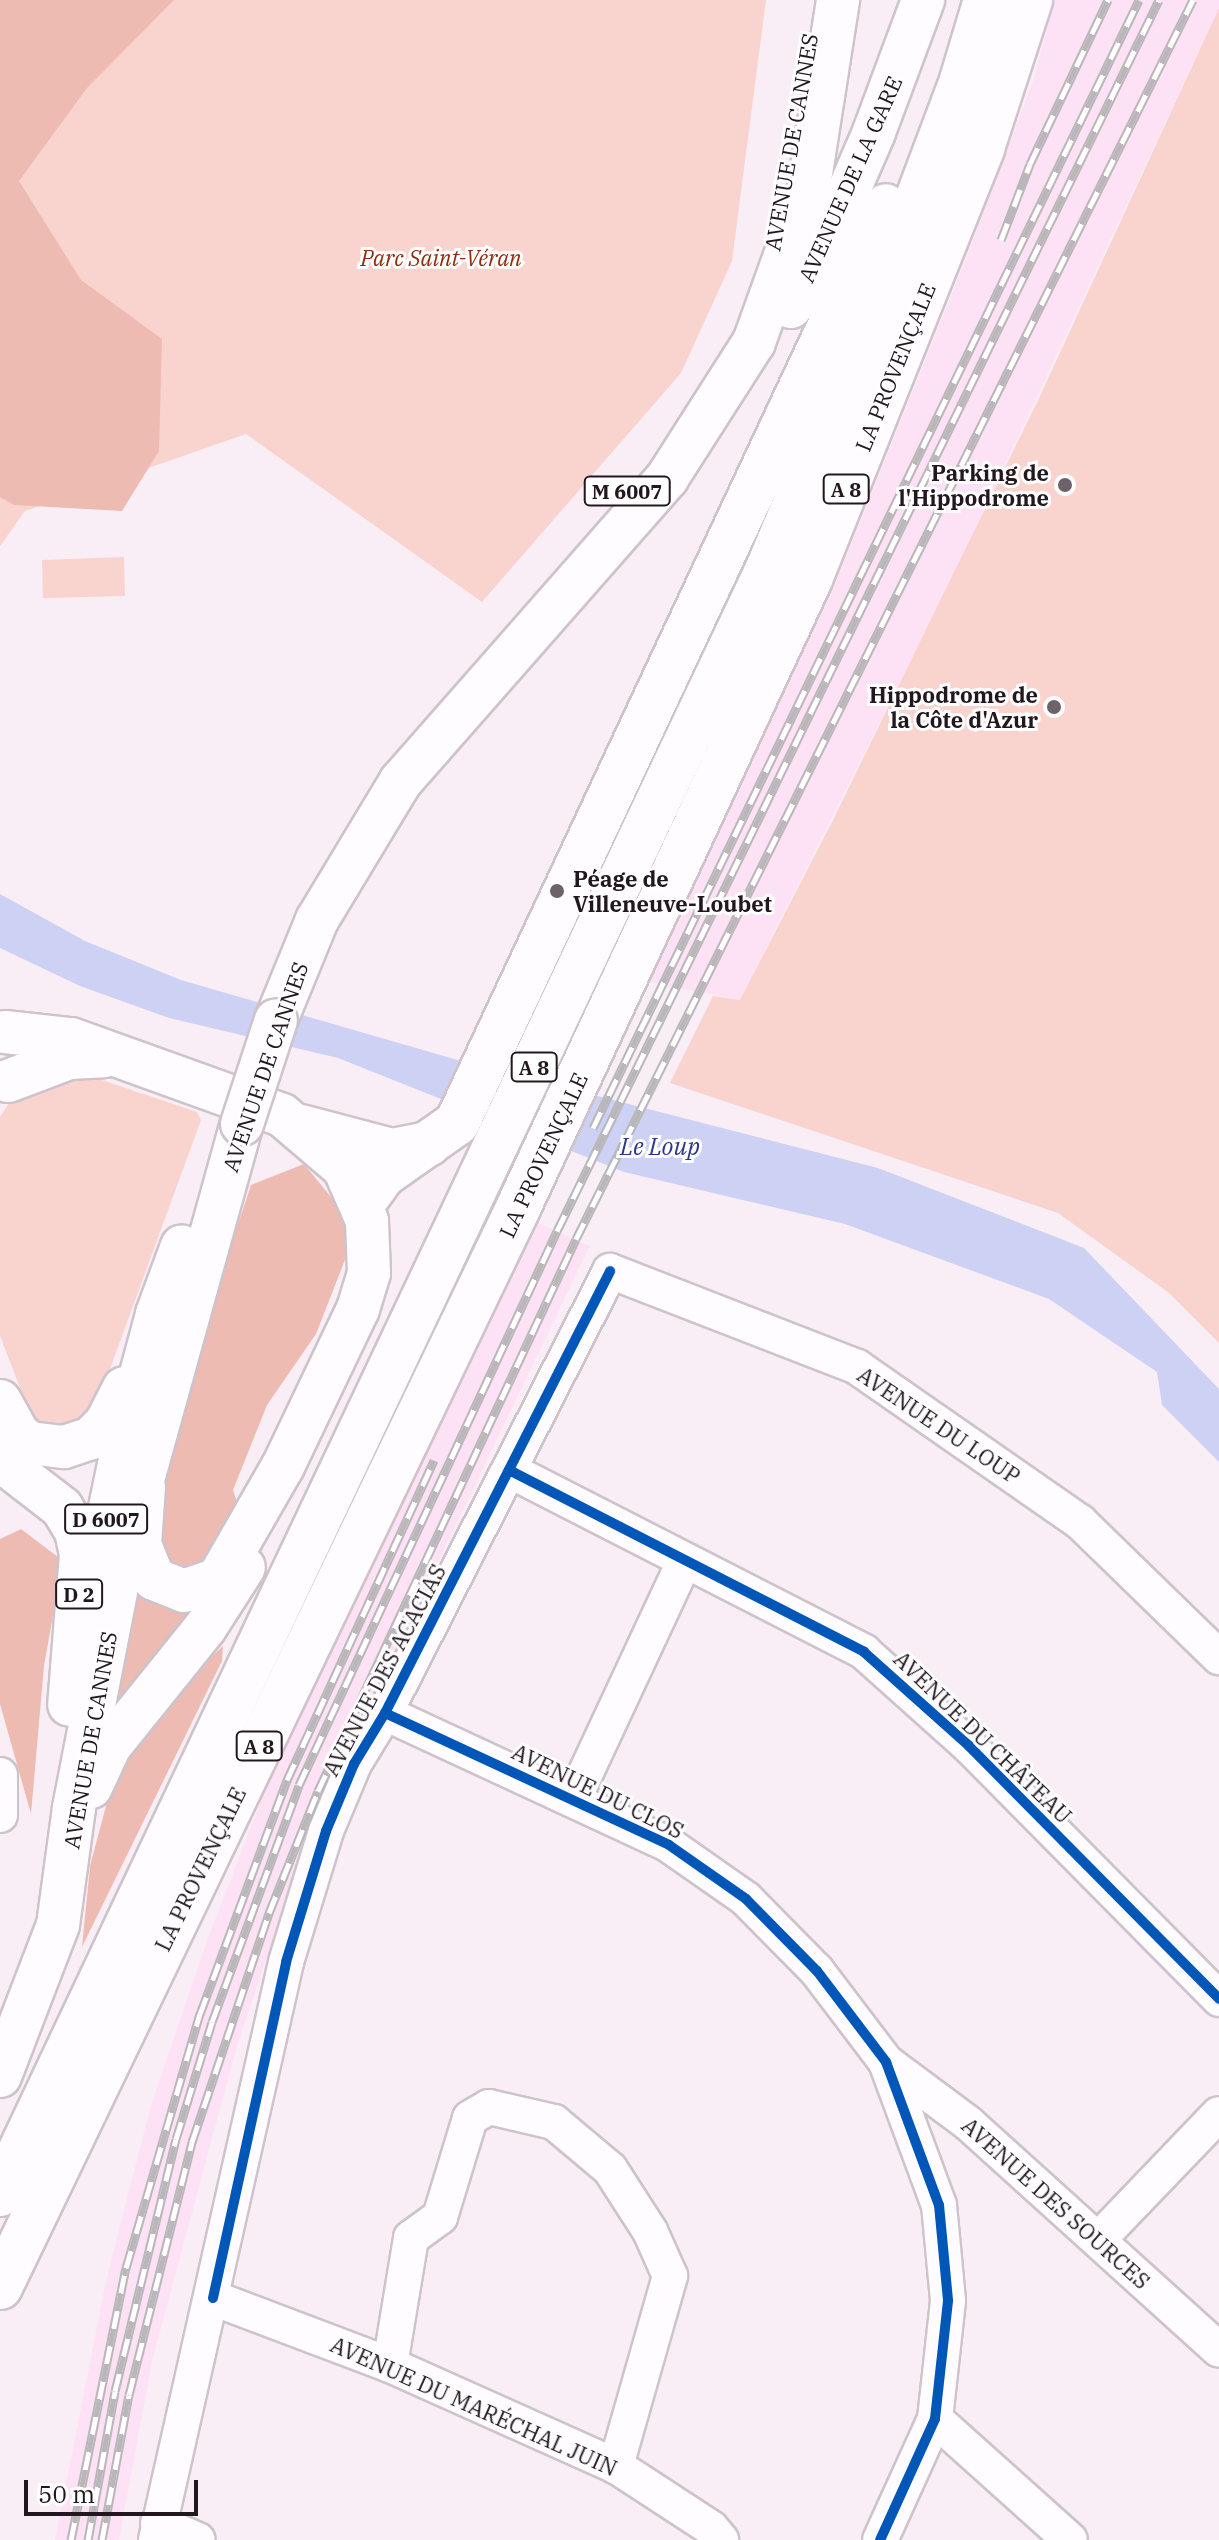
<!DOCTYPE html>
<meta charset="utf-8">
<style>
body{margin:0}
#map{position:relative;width:1219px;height:2540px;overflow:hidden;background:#faeef6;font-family:"IBM Plex Serif",serif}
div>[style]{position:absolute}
.built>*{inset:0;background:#fde1f5}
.green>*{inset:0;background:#f9d3cd}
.forest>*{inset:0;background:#eebbb2}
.water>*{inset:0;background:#cdd1f3}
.roads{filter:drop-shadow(2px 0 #cec3cb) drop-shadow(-2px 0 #cec3cb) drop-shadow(0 2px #cec3cb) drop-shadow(0 -2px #cec3cb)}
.minor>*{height:34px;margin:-17px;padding:0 17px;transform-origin:17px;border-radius:17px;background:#fefcfe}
.major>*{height:42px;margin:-21px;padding:0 21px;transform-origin:21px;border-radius:21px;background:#fefcfe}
.highway>*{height:44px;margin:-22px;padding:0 22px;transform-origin:22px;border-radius:22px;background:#fefcfe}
.rail>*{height:9px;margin-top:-4.5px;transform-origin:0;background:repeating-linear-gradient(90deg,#fefefe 0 18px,#b9b7b9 0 36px);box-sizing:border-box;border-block:2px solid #b9b7b9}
.bridges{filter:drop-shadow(2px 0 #cec3cb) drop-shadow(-2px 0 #cec3cb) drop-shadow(0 2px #cec3cb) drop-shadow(0 -2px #cec3cb)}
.major-bridge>*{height:42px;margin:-21px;padding:0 21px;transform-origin:21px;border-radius:21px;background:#fefcfe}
.cycleway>*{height:10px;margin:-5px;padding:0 5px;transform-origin:5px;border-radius:5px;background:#0057b8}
.dots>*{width:22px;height:22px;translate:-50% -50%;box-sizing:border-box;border:4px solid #fefefe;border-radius:50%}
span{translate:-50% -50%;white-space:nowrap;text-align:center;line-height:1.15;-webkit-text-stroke:6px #fefefe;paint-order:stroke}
.shield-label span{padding:2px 6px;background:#fefefe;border:2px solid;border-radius:6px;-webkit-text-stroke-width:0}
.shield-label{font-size:20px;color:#22161f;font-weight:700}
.street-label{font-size:22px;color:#22161f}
.park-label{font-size:22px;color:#8e2d0d;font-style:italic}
.poi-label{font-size:22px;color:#22161f;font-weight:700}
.right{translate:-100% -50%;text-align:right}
.left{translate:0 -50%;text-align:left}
.water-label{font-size:24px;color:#2e3689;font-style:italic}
.scale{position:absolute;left:24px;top:2480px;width:174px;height:36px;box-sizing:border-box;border:4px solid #22161f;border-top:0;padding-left:10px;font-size:24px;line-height:28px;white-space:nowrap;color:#22161f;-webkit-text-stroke:6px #fefefe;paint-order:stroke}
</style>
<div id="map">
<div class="built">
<div style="clip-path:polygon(1055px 0,1219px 0,1219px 8px,943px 597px,740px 1000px,649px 982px,839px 574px,965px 262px,1034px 78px)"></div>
<div style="clip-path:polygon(531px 1220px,590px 1246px,366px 1711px,282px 1912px,237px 2046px,152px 2361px,119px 2540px,55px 2540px,106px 2281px,151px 2105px,209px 1935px,276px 1763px)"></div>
</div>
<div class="green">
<div style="clip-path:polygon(0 0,766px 0,732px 261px,681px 373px,482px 602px,246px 434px,25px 511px,0 546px)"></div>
<div style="clip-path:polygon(1219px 8px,1219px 1343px,1169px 1293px,1058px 1213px,670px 1083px,713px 996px,740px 1000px,834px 818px,1040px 396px)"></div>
<div style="clip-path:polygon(124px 557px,125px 596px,43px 598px,42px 560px)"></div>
<div style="clip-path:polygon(96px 1078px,197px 1112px,201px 1120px,95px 1410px,75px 1425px,49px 1428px,31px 1416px,0 1336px,0 1117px,23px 1082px)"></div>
</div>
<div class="forest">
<div style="clip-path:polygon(0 0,174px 0,87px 88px,19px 181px,81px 280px,162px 339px,159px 451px,122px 511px,14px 505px,0 497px)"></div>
<div style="clip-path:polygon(304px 1164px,353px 1224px,350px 1247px,316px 1334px,267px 1405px,233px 1490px,242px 1518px,216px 1564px,187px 1573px,161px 1561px,149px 1539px,201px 1335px,251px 1185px)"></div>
<div style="clip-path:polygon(21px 1529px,58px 1557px,60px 1576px,44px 1666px,31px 1814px,0 1704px,0 1539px)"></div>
<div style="clip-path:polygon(132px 1593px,156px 1604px,186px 1609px,208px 1602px,124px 1703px,116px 1696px)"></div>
<div style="clip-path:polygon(223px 1646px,222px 1661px,82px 1947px,90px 1866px,109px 1795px,133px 1743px,180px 1686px)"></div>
</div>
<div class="water">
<div style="clip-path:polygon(0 894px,85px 941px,181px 980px,461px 1061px,878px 1168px,1084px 1248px,1219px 1389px,1219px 1462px,1162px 1405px,1157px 1372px,1049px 1299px,845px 1224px,624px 1172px,338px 1058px,169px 1018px,80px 986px,0 948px)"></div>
</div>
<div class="roads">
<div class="minor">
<div style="left:509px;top:1470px;width:399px;rotate:27.1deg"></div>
<div style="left:864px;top:1652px;width:141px;rotate:41.8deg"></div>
<div style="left:969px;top:1746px;width:356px;rotate:45.3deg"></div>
<div style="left:385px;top:1713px;width:313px;rotate:24.9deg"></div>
<div style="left:669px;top:1845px;width:94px;rotate:35deg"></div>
<div style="left:746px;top:1899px;width:101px;rotate:45.4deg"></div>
<div style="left:817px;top:1971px;width:114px;rotate:52.8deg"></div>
<div style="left:886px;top:2062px;width:153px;rotate:69.7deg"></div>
<div style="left:939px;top:2205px;width:96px;rotate:84.6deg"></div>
<div style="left:948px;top:2301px;width:119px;rotate:96.3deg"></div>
<div style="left:935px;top:2419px;width:133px;rotate:114.4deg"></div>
<div style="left:0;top:1775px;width:40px;rotate:90deg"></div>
<div style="left:574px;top:1798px;width:260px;rotate:-65deg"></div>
<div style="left:886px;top:2062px;width:102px;rotate:36.6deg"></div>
<div style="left:968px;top:2123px;width:338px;rotate:42.1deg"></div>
<div style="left:1099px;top:2239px;width:173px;rotate:-46.2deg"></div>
<div style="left:213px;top:2298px;width:189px;rotate:20.7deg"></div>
<div style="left:390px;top:2365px;width:248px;rotate:24.1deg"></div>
<div style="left:616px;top:2466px;width:113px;rotate:33.1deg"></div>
<div style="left:711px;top:2528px;width:16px;rotate:50deg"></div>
<div style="left:390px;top:2365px;width:129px;rotate:-80.6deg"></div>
<div style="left:411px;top:2238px;width:36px;rotate:-36deg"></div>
<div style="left:440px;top:2217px;width:103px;rotate:-73.1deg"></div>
<div style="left:470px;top:2118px;width:22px;rotate:-30deg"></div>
<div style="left:489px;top:2107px;width:67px;rotate:13deg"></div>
<div style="left:554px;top:2122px;width:73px;rotate:40deg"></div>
<div style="left:610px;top:2169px;width:74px;rotate:57.2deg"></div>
<div style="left:650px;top:2231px;width:49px;rotate:66deg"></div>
<div style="left:670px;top:2276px;width:198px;rotate:105.9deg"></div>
<div style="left:935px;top:2419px;width:181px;rotate:41.9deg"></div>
<div style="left:158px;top:2523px;width:43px;rotate:23deg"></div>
<div style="left:156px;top:2540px;width:592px;rotate:-77.32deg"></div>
<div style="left:286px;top:1962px;width:137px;rotate:-73deg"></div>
<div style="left:326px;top:1831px;width:73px;rotate:-67.3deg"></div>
<div style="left:354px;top:1764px;width:60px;rotate:-58.7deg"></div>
<div style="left:385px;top:1713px;width:496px;rotate:-63deg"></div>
<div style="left:610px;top:1271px;width:265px;rotate:21.2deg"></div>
<div style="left:857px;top:1367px;width:272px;rotate:34.8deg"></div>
<div style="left:1080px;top:1522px;width:194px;rotate:44.2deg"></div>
</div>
<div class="major">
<div style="left:791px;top:307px;width:46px;rotate:-58.4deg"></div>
<div style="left:815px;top:268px;width:148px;rotate:-66.5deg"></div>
<div style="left:874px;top:132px;width:141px;rotate:-69.6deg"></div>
<div style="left:276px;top:1020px;width:108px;rotate:-67.7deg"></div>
<div style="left:317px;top:920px;width:162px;rotate:-58.9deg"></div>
<div style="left:401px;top:781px;width:403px;rotate:-48.7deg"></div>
<div style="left:667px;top:478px;width:161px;rotate:-57.4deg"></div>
<div style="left:754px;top:342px;width:159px;rotate:-70.2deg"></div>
<div style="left:808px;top:192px;width:194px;rotate:-81.1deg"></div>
<div style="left:5px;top:1032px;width:66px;rotate:6.1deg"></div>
<div style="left:71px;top:1039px;width:224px;rotate:19.8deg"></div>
<div style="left:282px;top:1115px;width:82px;rotate:40.5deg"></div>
<div style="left:344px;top:1168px;width:58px;rotate:66.5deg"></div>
<div style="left:367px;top:1221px;width:52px;rotate:87.8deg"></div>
<div style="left:369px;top:1273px;width:38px;rotate:107deg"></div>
<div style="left:358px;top:1309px;width:174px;rotate:115.5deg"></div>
<div style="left:283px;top:1466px;width:130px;rotate:119.9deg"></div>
<div style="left:218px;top:1579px;width:36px;rotate:161deg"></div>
<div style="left:184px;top:1591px;width:32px;rotate:-158deg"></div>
<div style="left:154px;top:1579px;width:38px;rotate:-112deg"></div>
<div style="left:140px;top:1544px;width:57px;rotate:-86deg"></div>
<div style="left:8px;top:1081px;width:65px;rotate:-20.7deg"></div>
<div style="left:69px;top:1058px;width:35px;rotate:-3deg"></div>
<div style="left:0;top:1401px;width:38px;rotate:61deg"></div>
<div style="left:18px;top:1434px;width:15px;rotate:37deg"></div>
<div style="left:30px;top:1443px;width:34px;rotate:7deg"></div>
<div style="left:64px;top:1447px;width:28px;rotate:-18deg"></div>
<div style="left:91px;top:1438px;width:21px;rotate:-45deg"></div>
<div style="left:106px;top:1423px;width:39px;rotate:-63deg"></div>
<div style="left:0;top:1460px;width:78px;rotate:37.7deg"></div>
<div style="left:62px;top:1508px;width:27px;rotate:59deg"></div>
<div style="left:76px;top:1531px;width:24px;rotate:78deg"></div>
<div style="left:81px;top:1554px;width:151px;rotate:94.5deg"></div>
<div style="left:100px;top:1556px;width:129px;rotate:-78.3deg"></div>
<div style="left:126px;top:1430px;width:120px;rotate:-75deg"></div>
<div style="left:157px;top:1314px;width:72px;rotate:-69.8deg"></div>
<div style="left:91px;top:1787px;width:45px;rotate:-65.1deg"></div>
<div style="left:110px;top:1746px;width:151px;rotate:-51.2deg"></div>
<div style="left:205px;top:1628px;width:72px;rotate:-57.4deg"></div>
<div style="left:0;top:2076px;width:162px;rotate:-69deg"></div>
<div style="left:58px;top:1925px;width:118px;rotate:-82.2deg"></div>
<div style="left:74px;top:1808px;width:272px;rotate:-79deg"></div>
<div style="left:126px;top:1541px;width:433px;rotate:-74.5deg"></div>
</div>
<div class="highway">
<div style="left:301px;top:1127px;width:94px;rotate:14.8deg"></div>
<div style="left:392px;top:1151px;width:37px;rotate:-11deg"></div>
<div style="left:362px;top:1204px;width:36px;rotate:-54deg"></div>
<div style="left:383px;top:1175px;width:90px;rotate:-35.1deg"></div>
<div style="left:457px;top:1123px;width:1012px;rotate:-64.93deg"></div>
<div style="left:0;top:2194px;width:1795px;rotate:-64.71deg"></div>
<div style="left:767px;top:571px;width:272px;rotate:-67.3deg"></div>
<div style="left:872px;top:320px;width:256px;rotate:-69.4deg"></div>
<div style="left:962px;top:80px;width:84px;rotate:-73.3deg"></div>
<div style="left:0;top:2287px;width:1199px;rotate:-64.35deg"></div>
<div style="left:519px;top:1206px;width:691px;rotate:-65.1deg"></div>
<div style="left:810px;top:579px;width:464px;rotate:-68.2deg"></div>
<div style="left:982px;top:148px;width:156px;rotate:-72deg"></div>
</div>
</div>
<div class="rail">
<div style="left:1001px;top:240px;width:81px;rotate:-69.1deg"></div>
<div style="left:1030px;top:164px;width:182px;rotate:-64.6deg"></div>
<div style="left:593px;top:1128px;width:1253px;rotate:-64.17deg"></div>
<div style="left:71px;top:2540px;width:278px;rotate:-78.6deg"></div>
<div style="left:126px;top:2268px;width:265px;rotate:-73.8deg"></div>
<div style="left:200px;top:2014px;width:250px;rotate:-69.6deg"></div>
<div style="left:287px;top:1780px;width:352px;rotate:-65.3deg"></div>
<div style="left:88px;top:2540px;width:151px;rotate:-79.7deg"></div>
<div style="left:115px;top:2391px;width:259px;rotate:-76.4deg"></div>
<div style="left:176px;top:2139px;width:122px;rotate:-72.9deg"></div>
<div style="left:212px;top:2022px;width:252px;rotate:-69.8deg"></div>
<div style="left:299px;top:1785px;width:611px;rotate:-65.03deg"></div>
<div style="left:557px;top:1231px;width:1370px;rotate:-63.94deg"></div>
<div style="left:102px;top:2540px;width:147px;rotate:-79.5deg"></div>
<div style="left:129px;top:2395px;width:261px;rotate:-76deg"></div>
<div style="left:192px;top:2142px;width:242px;rotate:-71.4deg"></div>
<div style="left:269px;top:1913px;width:131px;rotate:-68.1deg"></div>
<div style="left:318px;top:1791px;width:609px;rotate:-64.95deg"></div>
<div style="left:576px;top:1239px;width:1384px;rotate:-63.53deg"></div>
</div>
<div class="bridges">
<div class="major-bridge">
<div style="left:242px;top:1124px;width:109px;rotate:-71.9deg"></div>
</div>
</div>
<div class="cycleway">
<div style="left:509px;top:1470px;width:399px;rotate:27.1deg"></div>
<div style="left:864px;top:1652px;width:141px;rotate:41.8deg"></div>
<div style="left:969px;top:1746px;width:356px;rotate:45.3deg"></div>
<div style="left:385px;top:1713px;width:313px;rotate:24.9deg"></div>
<div style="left:669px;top:1845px;width:94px;rotate:35deg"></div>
<div style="left:746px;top:1899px;width:101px;rotate:45.4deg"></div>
<div style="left:817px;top:1971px;width:114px;rotate:52.8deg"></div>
<div style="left:886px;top:2062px;width:153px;rotate:69.7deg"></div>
<div style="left:939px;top:2205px;width:96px;rotate:84.6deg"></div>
<div style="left:948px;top:2301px;width:119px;rotate:96.3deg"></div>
<div style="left:935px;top:2419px;width:133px;rotate:114.4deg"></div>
<div style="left:213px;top:2298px;width:344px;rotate:-77.7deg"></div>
<div style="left:286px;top:1962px;width:137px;rotate:-73deg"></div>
<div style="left:326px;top:1831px;width:73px;rotate:-67.3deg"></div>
<div style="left:354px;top:1764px;width:60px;rotate:-58.7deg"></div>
<div style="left:385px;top:1713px;width:496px;rotate:-63deg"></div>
</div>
<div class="dots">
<div style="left:1065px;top:485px;background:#6e626a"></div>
<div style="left:1054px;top:707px;background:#6e626a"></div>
<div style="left:557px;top:891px;background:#6e626a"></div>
</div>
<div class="shield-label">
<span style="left:846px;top:489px">A 8</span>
<span style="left:627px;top:491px">M 6007</span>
<span style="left:534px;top:1067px">A 8</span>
<span style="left:106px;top:1519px">D 6007</span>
<span style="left:79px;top:1594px">D 2</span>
<span style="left:259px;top:1746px">A 8</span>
</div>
<div class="street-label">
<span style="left:791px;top:142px;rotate:-80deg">AVENUE DE CANNES</span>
<span style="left:850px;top:179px;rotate:-66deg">AVENUE DE LA GARE</span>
<span style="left:895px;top:367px;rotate:-68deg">LA PROVENÇALE</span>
<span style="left:265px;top:1067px;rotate:-71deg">AVENUE DE CANNES</span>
<span style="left:543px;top:1155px;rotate:-65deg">LA PROVENÇALE</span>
<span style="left:939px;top:1425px;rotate:34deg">AVENUE DU LOUP</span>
<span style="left:384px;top:1670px;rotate:-62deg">AVENUE DES ACACIAS</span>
<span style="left:983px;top:1737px;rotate:44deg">AVENUE DU CHÂTEAU</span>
<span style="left:90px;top:1740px;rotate:-80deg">AVENUE DE CANNES</span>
<span style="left:598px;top:1791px;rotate:26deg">AVENUE DU CLOS</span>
<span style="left:200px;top:1869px;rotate:-64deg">LA PROVENÇALE</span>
<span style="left:1056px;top:2203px;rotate:42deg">AVENUE DES SOURCES</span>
<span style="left:474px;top:2406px;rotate:24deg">AVENUE DU MARÉCHAL JUIN</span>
</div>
<div class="park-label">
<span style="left:441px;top:258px">Parc Saint-Véran</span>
</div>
<div class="poi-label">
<span class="right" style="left:1049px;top:485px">Parking de<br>l'Hippodrome</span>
<span class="right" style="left:1038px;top:707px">Hippodrome de<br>la Côte d'Azur</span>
<span class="left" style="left:573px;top:891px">Péage de<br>Villeneuve-Loubet</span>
</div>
<div class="water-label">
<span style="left:660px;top:1147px">Le Loup</span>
</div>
<div class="scale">50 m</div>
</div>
